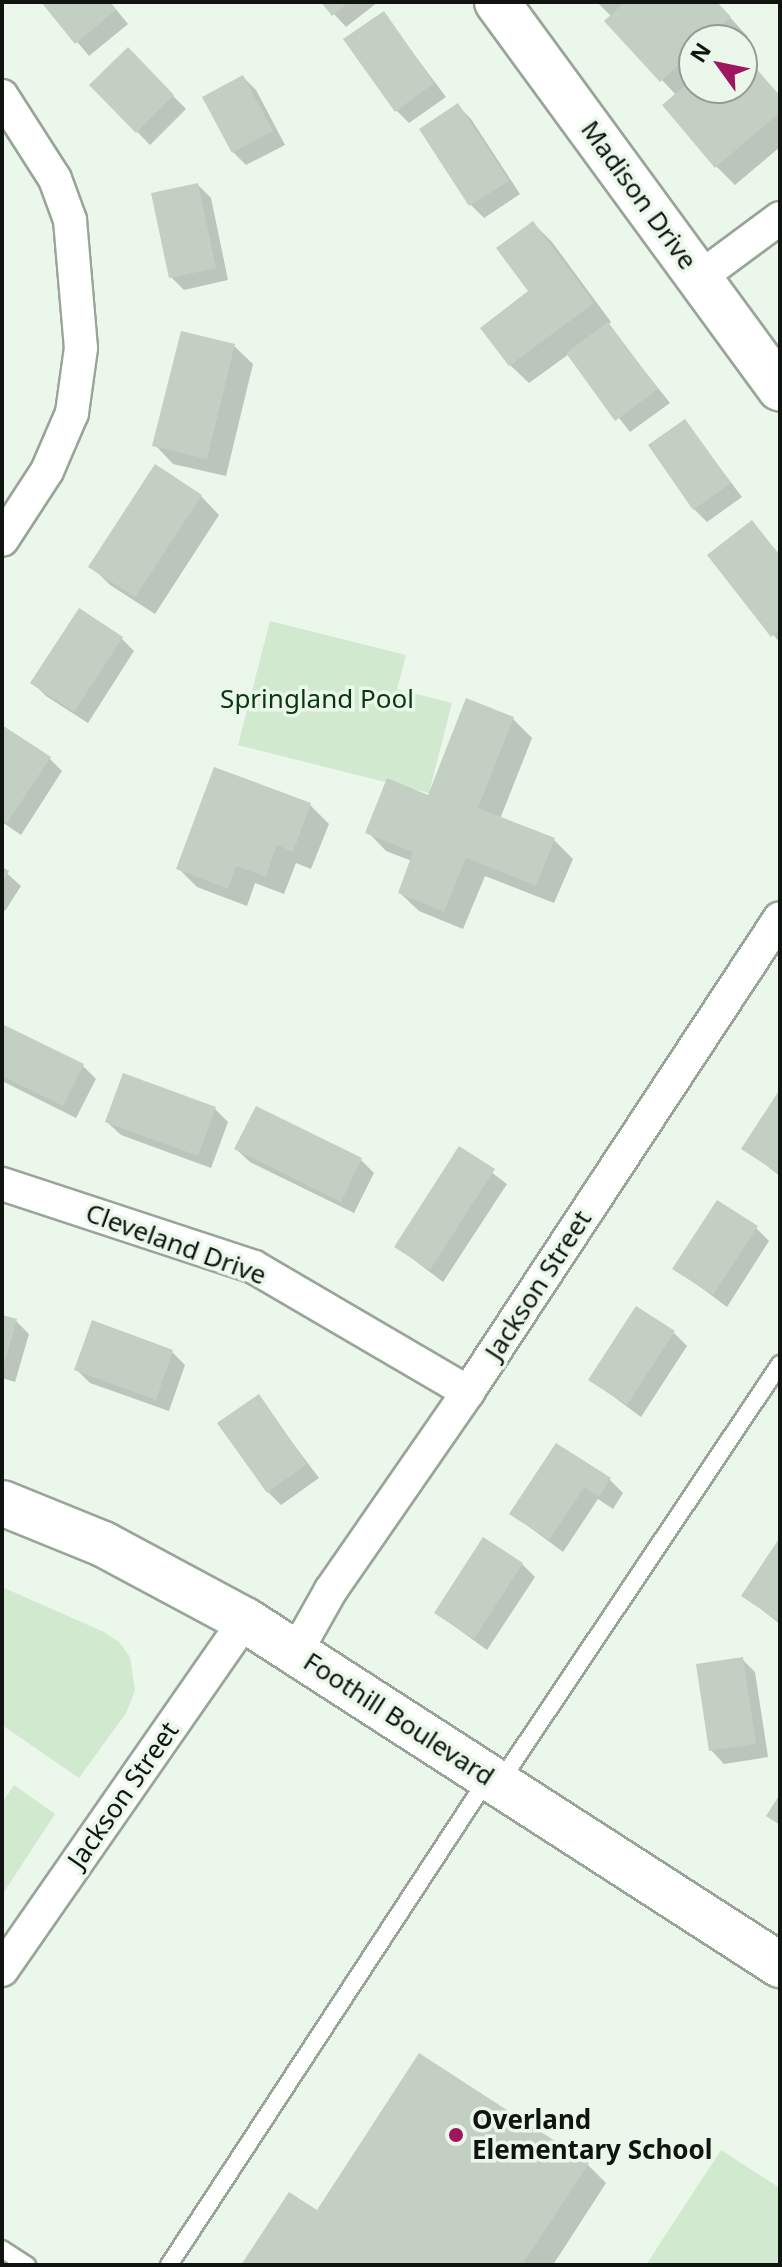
<!DOCTYPE html>
<style>
body{margin:0}
#map{position:relative;width:782px;height:2267px;overflow:hidden;background:#eaf7ea;font-family:"Noto Sans",sans-serif}
div>[style]{position:absolute}
.green>*{inset:0;background:#d0e9cf}
.shadow>*{inset:0;background:#0003}
.building>*{inset:0;background:#c3cfc3}
.roads{filter:drop-shadow(2px 0 #99a599) drop-shadow(-2px 0 #99a599) drop-shadow(0 2px #99a599) drop-shadow(0 -2px #99a599)}
.lane>*{height:16px;margin:-8px;padding:0 8px;transform-origin:8px;border-radius:8px;background:#fff}
.street>*{height:32px;margin:-16px;padding:0 16px;transform-origin:16px;border-radius:16px;background:#fff}
.secondary>*{height:44px;margin:-22px;padding:0 22px;transform-origin:22px;border-radius:22px;background:#fff}
.dots>*{width:22px;height:22px;translate:-50% -50%;box-sizing:border-box;border:4px solid #eaf7ea;border-radius:50%}
span{translate:-50% -50%;white-space:nowrap;text-align:center;line-height:1.15;-webkit-text-stroke:7px #eaf7ea;paint-order:stroke}
.street-label{font-size:26px;color:#101410}
.park-label{font-size:26px;color:#0b370f}
.poi-label{font-size:26px;color:#101410;font-weight:700}
.left{translate:0 -50%;text-align:left}
.frame{position:absolute;inset:0;border:4px solid #101410;pointer-events:none}
.north{position:absolute;left:678px;top:24px;width:80px;height:80px;box-sizing:border-box;background:#eaf7ea;border:2px solid #939c93;border-radius:50%;rotate:303deg;font-size:22px;font-weight:700;line-height:32px;text-align:center;color:#101410}
.north::after{content:'';display:block;margin:auto;width:28px;height:36px;background:#a01560;clip-path:polygon(50% 0,100% 100%,50% 72%,0 100%)}
</style>
<div id="map">
<div class="green">
<div style="clip-path:polygon(270px 621px,406px 655px,397px 689px,452px 703px,429px 793px,238px 745px)"></div>
<div style="clip-path:polygon(2px 1587px,104px 1632px,119px 1642px,130px 1657px,135px 1691px,126px 1713px,79px 1778px,2px 1725px)"></div>
<div style="clip-path:polygon(14px 1785px,55px 1814px,2px 1895px,2px 1803px)"></div>
<div style="clip-path:polygon(721px 2150px,780px 2188px,780px 2265px,646px 2265px)"></div>
</div>
<div class="shadow">
<div style="clip-path:polygon(44px 2px,110px 2px,128px 24px,89px 56px)"></div>
<div style="clip-path:polygon(323px 2px,378px 2px,346px 27px)"></div>
<div style="clip-path:polygon(597px 2px,716px 2px,748px 37px,742px 43px,694px 40px,694px 88px,742px 88px,742px 54px,780px 96px,780px 147px,735px 185px,716px 166px,676px 95px,607px 21px,612px 17px)"></div>
<div style="clip-path:polygon(383px 13px,446px 97px,409px 123px,396px 110px)"></div>
<div style="clip-path:polygon(128px 50px,186px 109px,150px 145px,92px 85px)"></div>
<div style="clip-path:polygon(243px 77px,256px 90px,285px 145px,246px 165px,233px 152px)"></div>
<div style="clip-path:polygon(458px 106px,471px 119px,520px 194px,484px 218px,471px 205px)"></div>
<div style="clip-path:polygon(198px 185px,211px 198px,228px 280px,184px 290px,171px 277px)"></div>
<div style="clip-path:polygon(533px 223px,552px 242px,611px 322px,608px 325px,670px 403px,630px 432px,569px 354px,529px 383px,510px 365px,531px 292px)"></div>
<div style="clip-path:polygon(234px 346px,253px 364px,226px 476px,173px 464px,155px 445px)"></div>
<div style="clip-path:polygon(685px 422px,742px 497px,707px 522px,694px 509px)"></div>
<div style="clip-path:polygon(201px 496px,219px 515px,155px 614px,110px 585px,91px 566px)"></div>
<div style="clip-path:polygon(752px 523px,780px 555px,780px 643px,710px 555px)"></div>
<div style="clip-path:polygon(121px 638px,134px 651px,88px 723px,46px 696px,33px 683px)"></div>
<div style="clip-path:polygon(513px 719px,532px 738px,500px 819px,554px 840px,573px 859px,554px 903px,485px 876px,463px 929px,419px 911px,400px 893px,412px 861px,386px 851px,368px 832px,429px 797px)"></div>
<div style="clip-path:polygon(2px 727px,49px 758px,62px 771px,21px 835px,2px 822px)"></div>
<div style="clip-path:polygon(310px 805px,329px 824px,311px 869px,296px 863px,284px 894px,255px 883px,247px 906px,197px 887px,178px 868px)"></div>
<div style="clip-path:polygon(2px 869px,21px 886px,5px 911px,2px 909px)"></div>
<div style="clip-path:polygon(2px 1026px,83px 1066px,96px 1079px,76px 1118px,2px 1081px)"></div>
<div style="clip-path:polygon(780px 1093px,780px 1176px,744px 1148px)"></div>
<div style="clip-path:polygon(215px 1109px,228px 1122px,211px 1168px,121px 1135px,107px 1122px)"></div>
<div style="clip-path:polygon(236px 1149px,361px 1160px,374px 1173px,354px 1213px,250px 1162px)"></div>
<div style="clip-path:polygon(460px 1149px,507px 1184px,443px 1282px,397px 1247px)"></div>
<div style="clip-path:polygon(756px 1228px,769px 1241px,727px 1307px,675px 1268px)"></div>
<div style="clip-path:polygon(2px 1317px,16px 1321px,29px 1334px,15px 1382px,2px 1378px)"></div>
<div style="clip-path:polygon(674px 1333px,687px 1346px,641px 1417px,591px 1380px)"></div>
<div style="clip-path:polygon(172px 1352px,185px 1365px,169px 1411px,90px 1383px,76px 1369px)"></div>
<div style="clip-path:polygon(258px 1397px,319px 1478px,281px 1505px,268px 1492px)"></div>
<div style="clip-path:polygon(557px 1445px,610px 1480px,623px 1493px,613px 1509px,598px 1499px,563px 1552px,512px 1514px)"></div>
<div style="clip-path:polygon(780px 1540px,780px 1624px,744px 1596px)"></div>
<div style="clip-path:polygon(522px 1564px,535px 1577px,487px 1650px,436px 1613px)"></div>
<div style="clip-path:polygon(742px 1659px,755px 1672px,768px 1757px,724px 1764px,711px 1750px)"></div>
<div style="clip-path:polygon(587px 2164px,606px 2183px,553px 2265px,243px 2265px)"></div>
</div>
<div class="building">
<div style="clip-path:polygon(41px 2px,110px 2px,116px 10px,75px 44px)"></div>
<div style="clip-path:polygon(321px 2px,349px 2px,332px 16px)"></div>
<div style="clip-path:polygon(625px 2px,717px 2px,731px 17px,706px 40px,694px 40px,694px 51px,660px 82px,604px 21px)"></div>
<div style="clip-path:polygon(384px 11px,434px 83px,395px 112px,343px 39px)"></div>
<div style="clip-path:polygon(128px 47px,174px 95px,136px 133px,89px 85px)"></div>
<div style="clip-path:polygon(742px 52px,780px 96px,780px 112px,715px 168px,662px 105px,694px 78px,694px 88px,742px 88px)"></div>
<div style="clip-path:polygon(243px 75px,273px 131px,232px 153px,202px 97px)"></div>
<div style="clip-path:polygon(458px 103px,509px 181px,469px 206px,419px 129px)"></div>
<div style="clip-path:polygon(198px 183px,216px 268px,169px 278px,151px 193px)"></div>
<div style="clip-path:polygon(533px 221px,594px 303px,509px 366px,480px 328px,528px 291px,496px 248px)"></div>
<div style="clip-path:polygon(608px 322px,658px 389px,615px 421px,566px 353px)"></div>
<div style="clip-path:polygon(181px 331px,235px 344px,207px 459px,152px 446px)"></div>
<div style="clip-path:polygon(685px 419px,731px 483px,693px 510px,648px 445px)"></div>
<div style="clip-path:polygon(155px 464px,202px 495px,135px 597px,88px 567px)"></div>
<div style="clip-path:polygon(752px 520px,780px 556px,780px 630px,771px 637px,707px 555px)"></div>
<div style="clip-path:polygon(79px 608px,123px 637px,74px 712px,30px 683px)"></div>
<div style="clip-path:polygon(466px 698px,514px 717px,478px 808px,555px 838px,536px 886px,466px 858px,444px 912px,398px 893px,413px 852px,365px 833px,387px 778px,428px 795px)"></div>
<div style="clip-path:polygon(2px 725px,51px 757px,7px 823px,2px 820px)"></div>
<div style="clip-path:polygon(214px 767px,311px 803px,293px 852px,277px 845px,266px 877px,236px 866px,228px 889px,176px 869px)"></div>
<div style="clip-path:polygon(2px 867px,9px 871px,2px 883px)"></div>
<div style="clip-path:polygon(2px 1024px,84px 1064px,63px 1106px,2px 1076px)"></div>
<div style="clip-path:polygon(123px 1073px,216px 1107px,198px 1156px,105px 1122px)"></div>
<div style="clip-path:polygon(780px 1089px,780px 1174px,741px 1149px)"></div>
<div style="clip-path:polygon(256px 1106px,362px 1158px,341px 1202px,234px 1149px)"></div>
<div style="clip-path:polygon(459px 1146px,495px 1169px,430px 1270px,394px 1247px)"></div>
<div style="clip-path:polygon(717px 1200px,758px 1226px,713px 1295px,672px 1269px)"></div>
<div style="clip-path:polygon(636px 1306px,675px 1331px,627px 1405px,588px 1380px)"></div>
<div style="clip-path:polygon(2px 1315px,17px 1319px,3px 1368px,2px 1368px)"></div>
<div style="clip-path:polygon(92px 1320px,173px 1350px,156px 1400px,74px 1370px)"></div>
<div style="clip-path:polygon(259px 1394px,307px 1464px,267px 1493px,217px 1423px)"></div>
<div style="clip-path:polygon(556px 1443px,611px 1478px,599px 1497px,584px 1487px,549px 1540px,509px 1514px)"></div>
<div style="clip-path:polygon(483px 1537px,523px 1563px,474px 1639px,434px 1613px)"></div>
<div style="clip-path:polygon(780px 1537px,780px 1622px,741px 1596px)"></div>
<div style="clip-path:polygon(743px 1657px,756px 1744px,709px 1751px,696px 1664px)"></div>
<div style="clip-path:polygon(780px 1794px,780px 1825px,766px 1816px)"></div>
<div style="clip-path:polygon(419px 2053px,589px 2163px,522px 2265px,241px 2265px,289px 2192px,317px 2210px)"></div>
</div>
<div class="roads">
<div class="lane">
<div style="left:500px;top:1782px;width:503px;rotate:-56.18deg"></div>
<div style="left:2px;top:2249px;width:30px;rotate:33deg"></div>
<div style="left:169px;top:2265px;width:582px;rotate:-56.77deg"></div>
</div>
<div class="street">
<div style="left:2px;top:96px;width:98px;rotate:57.4deg"></div>
<div style="left:55px;top:179px;width:44px;rotate:69.9deg"></div>
<div style="left:70px;top:220px;width:128px;rotate:85.1deg"></div>
<div style="left:81px;top:348px;width:66px;rotate:97.9deg"></div>
<div style="left:72px;top:413px;width:63px;rotate:113.3deg"></div>
<div style="left:47px;top:471px;width:82px;rotate:123.1deg"></div>
<div style="left:699px;top:278px;width:101px;rotate:-36.5deg"></div>
<div style="left:2px;top:1184px;width:265px;rotate:18.2deg"></div>
<div style="left:254px;top:1267px;width:248px;rotate:30.3deg"></div>
<div style="left:296px;top:1652px;width:71px;rotate:-60.6deg"></div>
<div style="left:331px;top:1590px;width:241px;rotate:-55.3deg"></div>
<div style="left:468px;top:1392px;width:567px;rotate:-56.65deg"></div>
<div style="left:2px;top:1970px;width:426px;rotate:-55.2deg"></div>
</div>
<div class="secondary">
<div style="left:497px;top:2px;width:479px;rotate:53.8deg"></div>
<div style="left:2px;top:1503px;width:109px;rotate:22.1deg"></div>
<div style="left:103px;top:1544px;width:161px;rotate:28.2deg"></div>
<div style="left:245px;top:1620px;width:637px;rotate:32.82deg"></div>
</div>
</div>
<div class="dots">
<div style="left:456px;top:2135px;background:#a01560"></div>
</div>
<div class="street-label">
<span style="left:639px;top:195px;rotate:54deg">Madison Drive</span>
<span style="left:176px;top:1244px;rotate:20deg">Cleveland Drive</span>
<span style="left:538px;top:1285px;rotate:-57deg">Jackson Street</span>
<span style="left:399px;top:1719px;rotate:33deg">Foothill Boulevard</span>
<span style="left:123px;top:1795px;rotate:-55deg">Jackson Street</span>
</div>
<div class="park-label">
<span style="left:317px;top:699px">Springland Pool</span>
</div>
<div class="poi-label">
<span class="left" style="left:472px;top:2135px">Overland<br>Elementary School</span>
</div>
<div class="frame"></div>
<div class="north">N</div>
</div>
